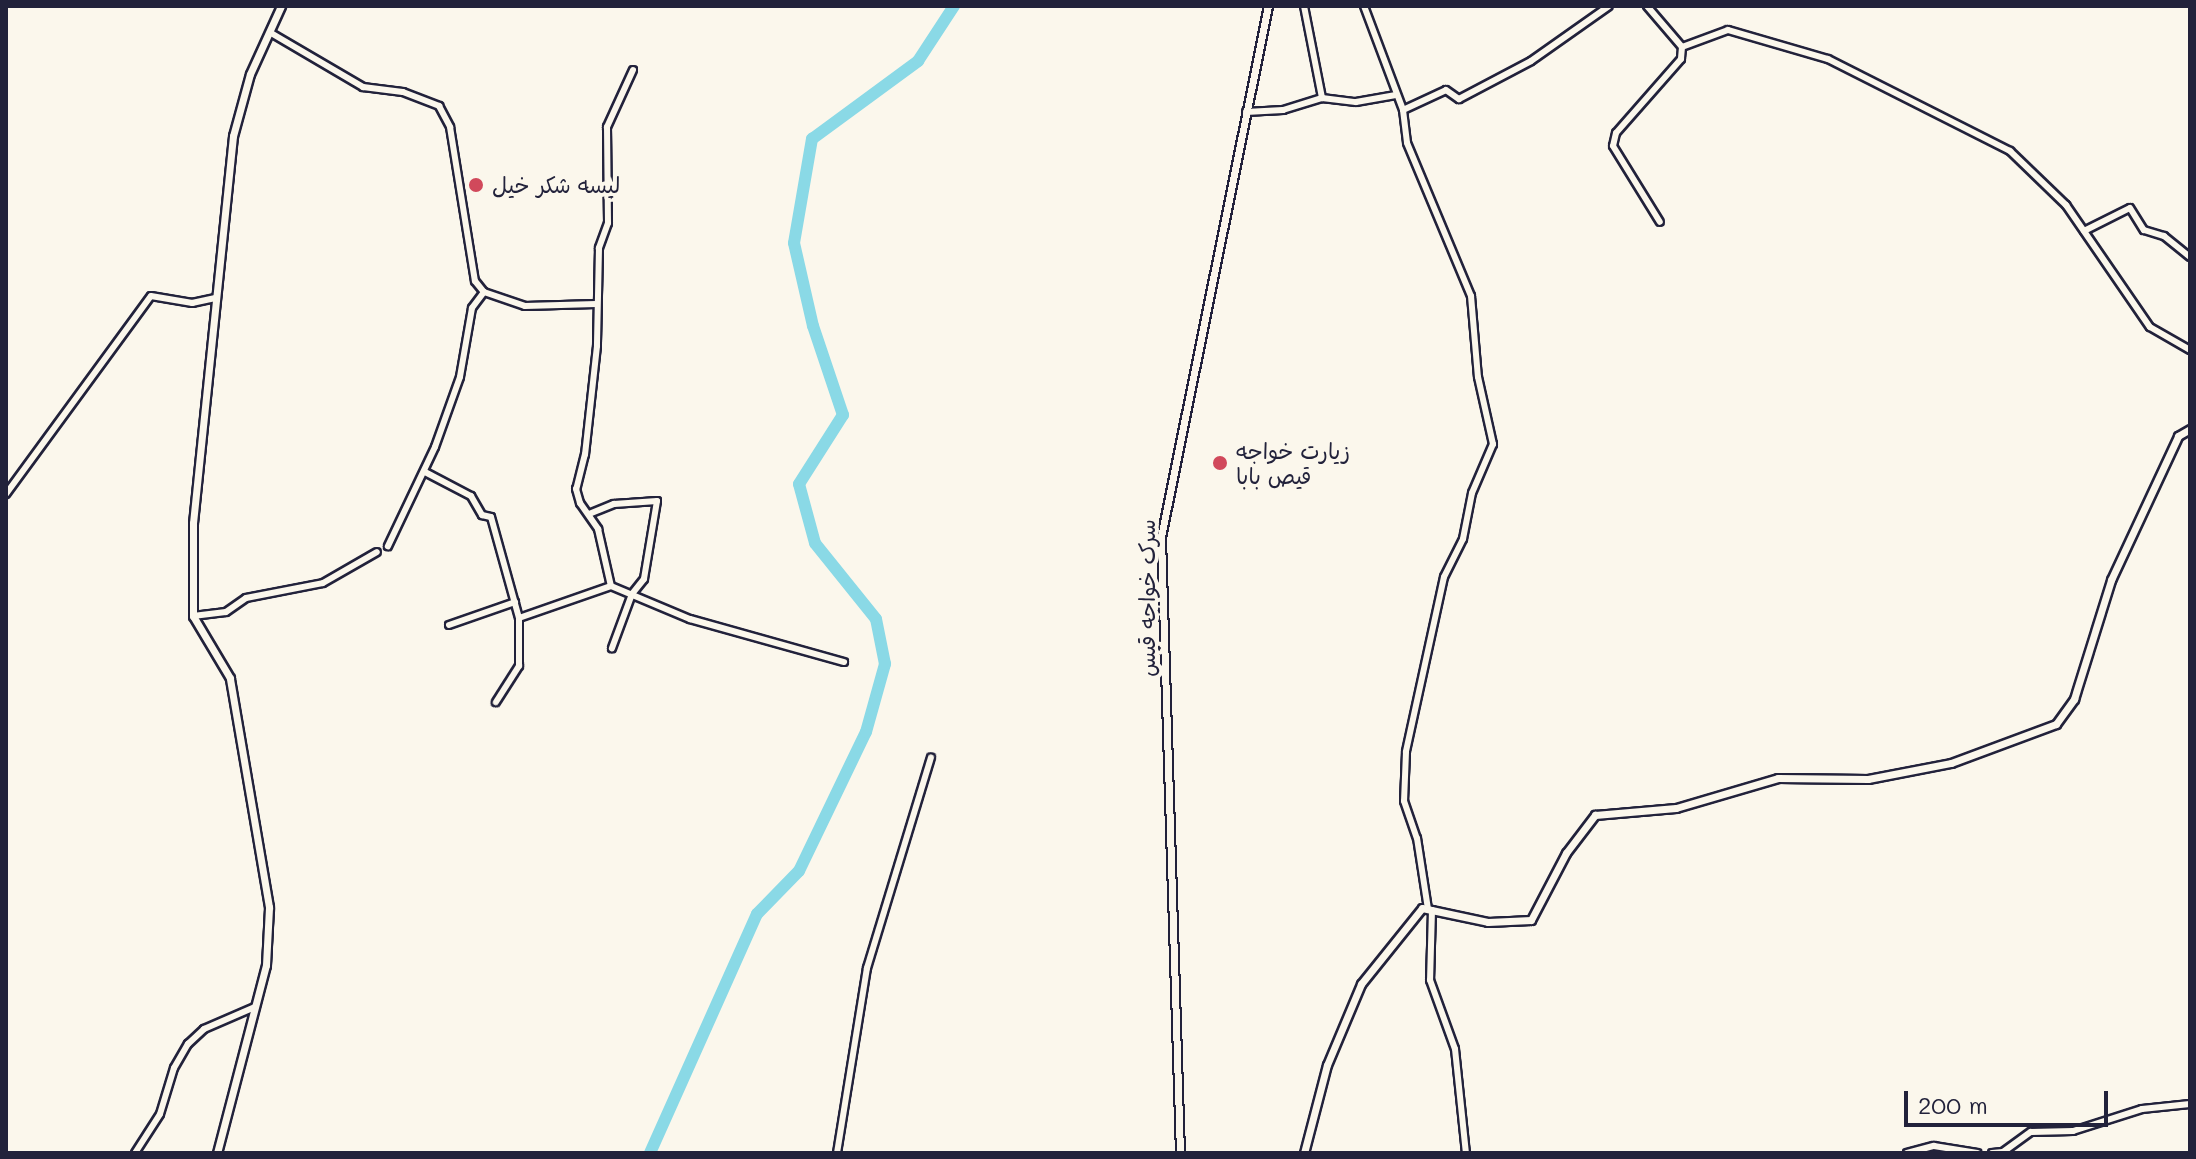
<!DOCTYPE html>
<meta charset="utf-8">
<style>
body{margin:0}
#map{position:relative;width:2196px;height:1159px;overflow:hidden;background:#fbf7ec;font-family:Mali,"Playpen Sans Arabic",sans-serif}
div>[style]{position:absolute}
.river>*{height:12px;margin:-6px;padding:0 6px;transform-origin:6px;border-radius:6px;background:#8ad9e6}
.roads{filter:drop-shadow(2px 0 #22223b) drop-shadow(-2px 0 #22223b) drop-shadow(0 2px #22223b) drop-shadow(0 -2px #22223b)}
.minor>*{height:6px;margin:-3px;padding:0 3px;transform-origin:3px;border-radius:3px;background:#fbf7ec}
.tertiary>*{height:7px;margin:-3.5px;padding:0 3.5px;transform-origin:3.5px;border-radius:3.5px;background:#fbf7ec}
.dots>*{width:22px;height:22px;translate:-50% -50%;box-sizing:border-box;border:4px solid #fbf7ec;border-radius:50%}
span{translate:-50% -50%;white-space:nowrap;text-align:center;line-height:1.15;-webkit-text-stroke:8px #fbf7ec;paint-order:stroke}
.poi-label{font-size:22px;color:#22223b}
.left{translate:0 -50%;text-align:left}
.street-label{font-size:22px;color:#22223b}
.frame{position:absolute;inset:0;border:8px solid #22223b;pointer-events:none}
.scale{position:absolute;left:1904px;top:1091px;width:204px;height:36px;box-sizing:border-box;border:4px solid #22223b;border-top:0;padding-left:10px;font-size:24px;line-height:28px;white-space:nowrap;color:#22223b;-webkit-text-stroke:6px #fbf7ec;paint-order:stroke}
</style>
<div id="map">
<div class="river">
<div style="left:650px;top:1153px;width:262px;rotate:-65.9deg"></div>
<div style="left:757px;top:914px;width:60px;rotate:-45.7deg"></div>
<div style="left:799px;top:871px;width:154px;rotate:-64.3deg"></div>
<div style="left:866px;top:732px;width:71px;rotate:-74.4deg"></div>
<div style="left:885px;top:664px;width:46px;rotate:-101.3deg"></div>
<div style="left:876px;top:619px;width:97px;rotate:-128.8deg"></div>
<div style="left:815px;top:543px;width:61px;rotate:-105.2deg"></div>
<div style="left:799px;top:484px;width:82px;rotate:-57.5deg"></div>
<div style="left:843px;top:415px;width:94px;rotate:-108.6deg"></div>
<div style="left:813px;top:326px;width:85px;rotate:-102.9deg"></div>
<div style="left:794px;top:243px;width:106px;rotate:-80.2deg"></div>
<div style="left:812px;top:139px;width:132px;rotate:-36.3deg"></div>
<div style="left:918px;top:61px;width:66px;rotate:-56.8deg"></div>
</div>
<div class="roads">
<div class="minor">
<div style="left:1304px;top:6px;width:94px;rotate:78.9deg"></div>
<div style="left:1364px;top:6px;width:111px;rotate:69.4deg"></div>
<div style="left:1403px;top:110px;width:33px;rotate:83deg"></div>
<div style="left:1407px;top:143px;width:166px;rotate:67.3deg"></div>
<div style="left:1471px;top:296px;width:81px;rotate:85.1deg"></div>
<div style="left:1478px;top:377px;width:69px;rotate:77.4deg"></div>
<div style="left:1493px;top:444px;width:53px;rotate:113.2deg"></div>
<div style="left:1472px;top:493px;width:47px;rotate:101.1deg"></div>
<div style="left:1463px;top:539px;width:42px;rotate:116.6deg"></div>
<div style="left:1444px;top:577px;width:179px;rotate:102.3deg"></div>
<div style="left:1406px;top:752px;width:49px;rotate:92.3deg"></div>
<div style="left:1404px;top:801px;width:39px;rotate:71deg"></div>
<div style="left:1417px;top:838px;width:72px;rotate:81.2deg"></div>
<div style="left:1647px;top:6px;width:54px;rotate:49.5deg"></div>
<div style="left:1682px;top:47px;width:12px;rotate:95deg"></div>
<div style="left:1681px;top:59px;width:98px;rotate:131.3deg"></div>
<div style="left:1616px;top:133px;width:13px;rotate:103deg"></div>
<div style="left:1613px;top:146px;width:89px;rotate:58.3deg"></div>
<div style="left:271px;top:33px;width:107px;rotate:30.4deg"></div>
<div style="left:363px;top:87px;width:40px;rotate:7.1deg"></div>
<div style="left:403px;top:92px;width:39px;rotate:21deg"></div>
<div style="left:439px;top:106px;width:24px;rotate:62deg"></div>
<div style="left:450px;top:127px;width:156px;rotate:80.8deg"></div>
<div style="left:475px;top:281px;width:14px;rotate:51deg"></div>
<div style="left:484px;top:292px;width:20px;rotate:127deg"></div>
<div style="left:472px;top:308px;width:70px;rotate:99.9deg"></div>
<div style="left:460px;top:377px;width:74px;rotate:109.7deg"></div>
<div style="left:435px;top:447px;width:110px;rotate:115.4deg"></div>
<div style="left:1682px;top:47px;width:49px;rotate:-20.3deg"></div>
<div style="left:1728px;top:30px;width:104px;rotate:16.2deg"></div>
<div style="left:1828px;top:59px;width:204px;rotate:26.8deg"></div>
<div style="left:2010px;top:151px;width:78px;rotate:44deg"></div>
<div style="left:2066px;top:205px;width:148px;rotate:55.5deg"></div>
<div style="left:2150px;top:327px;width:46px;rotate:29.9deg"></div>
<div style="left:633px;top:70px;width:63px;rotate:114.5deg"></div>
<div style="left:607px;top:127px;width:96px;rotate:89.4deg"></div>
<div style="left:608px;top:223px;width:27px;rotate:110deg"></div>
<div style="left:599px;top:248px;width:98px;rotate:91.2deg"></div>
<div style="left:597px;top:346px;width:109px;rotate:96.3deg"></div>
<div style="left:585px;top:454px;width:36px;rotate:104deg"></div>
<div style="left:576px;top:489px;width:15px;rotate:74deg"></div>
<div style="left:580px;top:503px;width:32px;rotate:55deg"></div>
<div style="left:598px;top:529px;width:58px;rotate:77.2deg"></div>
<div style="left:611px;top:586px;width:86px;rotate:22.7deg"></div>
<div style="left:690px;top:619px;width:160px;rotate:15.6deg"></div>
<div style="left:1403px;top:110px;width:47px;rotate:-24.9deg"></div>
<div style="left:1446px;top:90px;width:16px;rotate:35deg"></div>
<div style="left:1459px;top:99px;width:81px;rotate:-27.8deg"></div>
<div style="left:1531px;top:61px;width:95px;rotate:-35.2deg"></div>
<div style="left:1246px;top:112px;width:37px;rotate:-3deg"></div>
<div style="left:1283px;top:110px;width:41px;rotate:-17.1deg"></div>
<div style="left:1322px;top:98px;width:34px;rotate:7deg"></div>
<div style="left:1356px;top:102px;width:39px;rotate:-10deg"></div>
<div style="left:2084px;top:231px;width:51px;rotate:-26.6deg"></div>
<div style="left:2130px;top:208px;width:26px;rotate:58deg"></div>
<div style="left:2144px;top:230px;width:21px;rotate:17deg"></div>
<div style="left:2164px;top:236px;width:33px;rotate:39deg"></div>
<div style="left:484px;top:292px;width:43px;rotate:18.9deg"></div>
<div style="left:525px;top:306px;width:71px;rotate:-1.6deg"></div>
<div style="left:425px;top:472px;width:52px;rotate:27.6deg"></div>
<div style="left:471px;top:496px;width:22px;rotate:60deg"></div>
<div style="left:482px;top:515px;width:9px;rotate:13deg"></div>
<div style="left:491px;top:517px;width:105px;rotate:74.5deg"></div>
<div style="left:519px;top:618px;width:48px;rotate:90deg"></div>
<div style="left:519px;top:666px;width:43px;rotate:122.6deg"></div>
<div style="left:6px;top:494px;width:245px;rotate:-53.8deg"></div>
<div style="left:151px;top:296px;width:42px;rotate:9.7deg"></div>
<div style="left:192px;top:303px;width:25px;rotate:-12deg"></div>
<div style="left:589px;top:514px;width:27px;rotate:-22deg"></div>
<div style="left:614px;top:504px;width:43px;rotate:-4deg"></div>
<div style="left:657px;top:501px;width:79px;rotate:99.5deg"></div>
<div style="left:644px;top:579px;width:19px;rotate:129deg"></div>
<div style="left:632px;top:594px;width:58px;rotate:110.3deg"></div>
<div style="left:193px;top:616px;width:33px;rotate:-7deg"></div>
<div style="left:226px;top:612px;width:24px;rotate:-35deg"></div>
<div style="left:246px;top:598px;width:78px;rotate:-11deg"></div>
<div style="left:323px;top:583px;width:62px;rotate:-29.9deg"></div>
<div style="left:519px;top:618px;width:97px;rotate:-19.2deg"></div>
<div style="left:449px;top:625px;width:70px;rotate:-19.2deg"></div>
<div style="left:1432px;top:910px;width:70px;rotate:91.6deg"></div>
<div style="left:1430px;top:980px;width:73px;rotate:70.1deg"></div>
<div style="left:1455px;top:1049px;width:105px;rotate:84deg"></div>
<div style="left:135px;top:1153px;width:46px;rotate:-57.3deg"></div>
<div style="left:160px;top:1114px;width:48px;rotate:-73.1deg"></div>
<div style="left:174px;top:1068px;width:28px;rotate:-60deg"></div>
<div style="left:188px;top:1044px;width:22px;rotate:-43deg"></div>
<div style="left:204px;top:1029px;width:56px;rotate:-23.3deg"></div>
<div style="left:837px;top:1153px;width:187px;rotate:-80.8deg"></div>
<div style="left:867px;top:968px;width:220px;rotate:-73.1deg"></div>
<div style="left:1907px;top:1153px;width:28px;rotate:-15deg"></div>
<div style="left:1934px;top:1146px;width:44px;rotate:9.2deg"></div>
<div style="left:1992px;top:1153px;width:11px;rotate:-5deg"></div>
<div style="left:2003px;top:1152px;width:34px;rotate:-36deg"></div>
<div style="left:2031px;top:1132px;width:42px;rotate:-1.4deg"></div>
<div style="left:2073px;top:1131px;width:72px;rotate:-17.7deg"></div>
<div style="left:2142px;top:1109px;width:48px;rotate:-5.9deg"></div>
</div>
<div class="tertiary">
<div style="left:217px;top:1153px;width:194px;rotate:-75.4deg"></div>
<div style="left:266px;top:965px;width:58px;rotate:-87deg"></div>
<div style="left:269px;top:907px;width:232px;rotate:-99.7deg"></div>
<div style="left:230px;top:678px;width:72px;rotate:-120.8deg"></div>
<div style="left:193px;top:616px;width:93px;rotate:-90deg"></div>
<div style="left:193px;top:523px;width:389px;rotate:-84.1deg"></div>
<div style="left:233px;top:136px;width:64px;rotate:-74.7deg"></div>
<div style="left:250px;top:74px;width:75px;rotate:-65.5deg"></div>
<div style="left:1180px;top:1153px;width:616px;rotate:-91.77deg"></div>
<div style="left:1161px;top:537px;width:542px;rotate:-78.61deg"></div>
<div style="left:1304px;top:1153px;width:91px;rotate:-75.4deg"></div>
<div style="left:1327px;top:1065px;width:88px;rotate:-67.2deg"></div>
<div style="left:1361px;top:984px;width:97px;rotate:-51.2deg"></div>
<div style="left:1422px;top:908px;width:67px;rotate:12deg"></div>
<div style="left:1488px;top:922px;width:43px;rotate:-2.7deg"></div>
<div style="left:1531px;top:920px;width:76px;rotate:-62.4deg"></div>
<div style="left:1566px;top:853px;width:48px;rotate:-52.7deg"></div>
<div style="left:1595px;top:815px;width:81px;rotate:-4.9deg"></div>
<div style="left:1676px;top:808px;width:106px;rotate:-16.4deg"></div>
<div style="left:1778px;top:778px;width:90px;rotate:0.6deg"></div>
<div style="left:1868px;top:779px;width:85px;rotate:-10.9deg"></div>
<div style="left:1951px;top:763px;width:112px;rotate:-20.4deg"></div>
<div style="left:2056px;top:724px;width:31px;rotate:-54deg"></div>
<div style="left:2074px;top:699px;width:125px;rotate:-72.7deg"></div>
<div style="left:2111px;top:580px;width:159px;rotate:-65deg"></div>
<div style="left:2178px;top:436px;width:14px;rotate:-30deg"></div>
</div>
</div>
<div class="dots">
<div style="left:476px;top:185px;background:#d1495b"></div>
<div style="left:1220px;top:463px;background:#d1495b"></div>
</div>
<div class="poi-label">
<span class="left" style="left:492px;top:185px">لیسه شکر خیل</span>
<span class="left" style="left:1236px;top:463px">زیارت خواجه<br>قیص بابا</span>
</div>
<div class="street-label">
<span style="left:1147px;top:598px;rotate:-90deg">سرک خواجه قیس</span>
</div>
<div class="frame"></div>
<div class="scale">200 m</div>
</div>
